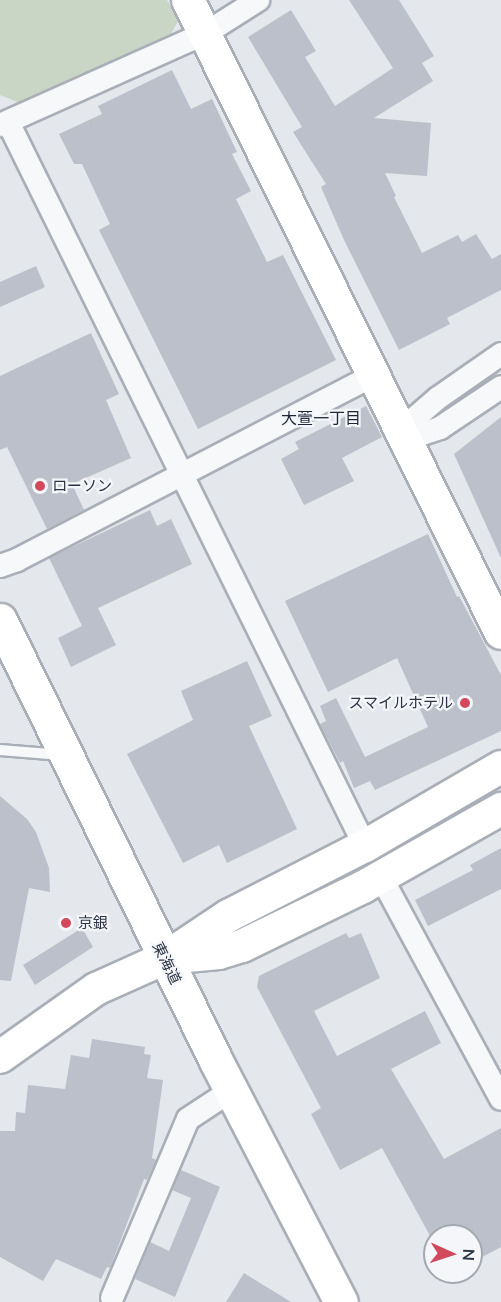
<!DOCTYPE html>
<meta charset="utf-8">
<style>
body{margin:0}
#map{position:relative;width:501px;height:1302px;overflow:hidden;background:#e4e7ec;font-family:Mulish,"Noto Sans JP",sans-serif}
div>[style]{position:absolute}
.green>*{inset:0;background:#c9d6c5}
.building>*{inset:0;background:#bbc0ca}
.roads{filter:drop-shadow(2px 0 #a9aeb7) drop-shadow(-2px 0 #a9aeb7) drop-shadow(0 2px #a9aeb7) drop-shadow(0 -2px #a9aeb7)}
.lane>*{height:10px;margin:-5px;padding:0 5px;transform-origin:5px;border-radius:5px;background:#f7f8fa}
.street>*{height:22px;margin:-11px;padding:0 11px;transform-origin:11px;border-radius:11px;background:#f7f8fa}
.secondary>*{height:32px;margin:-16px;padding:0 16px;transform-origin:16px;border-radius:16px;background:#fff}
.highway>*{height:33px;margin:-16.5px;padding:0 16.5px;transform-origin:16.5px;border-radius:16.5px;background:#fff}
.dots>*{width:16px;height:16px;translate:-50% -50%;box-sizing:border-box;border:3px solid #f4f6f9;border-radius:50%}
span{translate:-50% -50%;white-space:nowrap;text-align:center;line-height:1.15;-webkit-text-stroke:4.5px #f4f6f9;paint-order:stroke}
.poi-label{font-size:15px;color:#2b3445}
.left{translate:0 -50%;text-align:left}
.right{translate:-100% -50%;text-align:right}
.street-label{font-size:15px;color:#2b3445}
.neighbourhood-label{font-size:16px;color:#1d2536}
.north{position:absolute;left:423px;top:1224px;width:60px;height:60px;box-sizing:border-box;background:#f4f6f9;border:2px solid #a4a8b1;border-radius:50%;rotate:93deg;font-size:16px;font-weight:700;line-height:24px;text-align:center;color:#2b3445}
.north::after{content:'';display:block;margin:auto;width:21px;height:27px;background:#d1495b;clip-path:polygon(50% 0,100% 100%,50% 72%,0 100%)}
</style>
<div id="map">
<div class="green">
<div style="clip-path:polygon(0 0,167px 0,178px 21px,171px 34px,20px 103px,0 95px)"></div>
</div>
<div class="building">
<div style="clip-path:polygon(349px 0,399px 0,434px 56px,422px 63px,433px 81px,374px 118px,431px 123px,427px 176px,385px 173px,396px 196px,394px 197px,422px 253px,458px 235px,462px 242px,476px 234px,492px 259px,501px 254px,501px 290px,447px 318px,450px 324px,399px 350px,344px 240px,321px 187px,326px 184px,293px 132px,302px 127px,248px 37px,291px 10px,316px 51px,305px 57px,335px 106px,393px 68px)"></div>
<div style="clip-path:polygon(172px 70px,191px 109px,212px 99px,237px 152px,232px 154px,251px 191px,236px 199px,267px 262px,283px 255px,336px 360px,198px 429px,99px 230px,110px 224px,82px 164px,74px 164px,59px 134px,102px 114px,98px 106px)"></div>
<div style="clip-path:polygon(36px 266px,45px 287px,0 307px,0 282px)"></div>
<div style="clip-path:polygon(91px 333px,119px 394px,106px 400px,131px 458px,72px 484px,84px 510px,47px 529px,7px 447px,0 450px,0 376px)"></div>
<div style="clip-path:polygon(366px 406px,382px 437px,342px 458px,354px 481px,304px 505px,281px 459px,299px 449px,295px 442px)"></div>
<div style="clip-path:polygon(501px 417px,501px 558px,454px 454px)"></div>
<div style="clip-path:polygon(150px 510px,157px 526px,171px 519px,192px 564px,98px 608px,116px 645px,71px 667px,58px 638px,82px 626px,49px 558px)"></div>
<div style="clip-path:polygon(428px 534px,457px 597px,459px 596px,501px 675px,501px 731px,375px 790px,370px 781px,354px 788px,343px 761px,340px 763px,320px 724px,326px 721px,320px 706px,336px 698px,365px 757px,428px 727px,397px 658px,328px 692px,285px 601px)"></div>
<div style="clip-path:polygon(247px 661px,272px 716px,249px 726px,297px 829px,227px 863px,219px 845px,183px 863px,127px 754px,193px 720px,181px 691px)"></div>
<div style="clip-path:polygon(0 796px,27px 819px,36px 832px,49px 868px,50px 892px,29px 888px,11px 981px,0 980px)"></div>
<div style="clip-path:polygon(501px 848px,501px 889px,428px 926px,415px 900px,473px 870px,470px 865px)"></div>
<div style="clip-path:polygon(82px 928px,93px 947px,35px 985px,23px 965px)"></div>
<div style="clip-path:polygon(346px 933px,349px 938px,361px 933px,380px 978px,314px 1011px,337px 1056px,425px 1011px,441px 1043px,391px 1069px,444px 1159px,501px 1128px,501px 1247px,471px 1263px,471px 1236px,435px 1236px,435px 1245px,382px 1148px,340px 1170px,311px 1114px,321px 1108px,257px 987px,259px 976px)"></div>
<div style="clip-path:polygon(92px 1039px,145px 1047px,144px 1054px,151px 1055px,147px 1078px,163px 1080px,152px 1158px,156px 1160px,147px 1180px,144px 1179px,110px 1268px,107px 1267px,101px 1279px,56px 1259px,43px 1281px,0 1257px,0 1131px,15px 1131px,16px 1112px,25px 1113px,28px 1085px,65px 1089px,71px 1055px,89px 1058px)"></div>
<div style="clip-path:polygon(181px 1170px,220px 1187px,175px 1297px,135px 1279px,150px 1242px,169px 1251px,191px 1198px,172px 1190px)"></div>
<div style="clip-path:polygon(244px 1273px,291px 1302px,226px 1302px)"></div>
</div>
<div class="roads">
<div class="lane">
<div style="left:0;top:750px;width:62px;rotate:4.6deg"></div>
</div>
<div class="street">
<div style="left:8px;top:122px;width:807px;rotate:63.75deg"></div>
<div style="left:0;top:125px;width:226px;rotate:-24.1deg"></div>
<div style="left:206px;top:33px;width:62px;rotate:-32.4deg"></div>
<div style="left:402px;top:429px;width:48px;rotate:-40.7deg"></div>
<div style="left:438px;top:398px;width:77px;rotate:-34.9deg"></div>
<div style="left:402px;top:429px;width:23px;rotate:10deg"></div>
<div style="left:425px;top:433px;width:16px;rotate:-18deg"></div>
<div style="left:440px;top:428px;width:73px;rotate:-33.9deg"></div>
<div style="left:0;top:566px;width:18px;rotate:-19deg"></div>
<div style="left:17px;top:560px;width:402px;rotate:-27.4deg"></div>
<div style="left:381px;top:877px;width:252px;rotate:61.6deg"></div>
<div style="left:112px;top:1298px;width:194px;rotate:-67deg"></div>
<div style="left:188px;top:1119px;width:53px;rotate:-33.4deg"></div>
</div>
<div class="secondary">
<div style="left:188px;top:0;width:706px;rotate:63.69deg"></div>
<div style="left:166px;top:958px;width:53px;rotate:-5.4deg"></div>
<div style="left:219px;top:953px;width:24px;rotate:-17deg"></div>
<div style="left:242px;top:946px;width:135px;rotate:-26deg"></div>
<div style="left:363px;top:887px;width:159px;rotate:-29.5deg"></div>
<div style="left:0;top:1057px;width:118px;rotate:-35.3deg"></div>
<div style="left:96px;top:989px;width:76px;rotate:-24.2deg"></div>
<div style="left:165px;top:958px;width:76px;rotate:-33.7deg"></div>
<div style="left:228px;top:916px;width:154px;rotate:-27.1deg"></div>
<div style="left:365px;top:846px;width:157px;rotate:-30.2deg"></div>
</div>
<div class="highway">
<div style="left:0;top:620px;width:491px;rotate:63.9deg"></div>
<div style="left:216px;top:1061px;width:271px;rotate:62.6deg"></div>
</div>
</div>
<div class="dots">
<div style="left:40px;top:486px;background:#d1495b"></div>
<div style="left:465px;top:703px;background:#d1495b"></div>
<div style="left:66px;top:923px;background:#d1495b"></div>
</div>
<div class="poi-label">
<span class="left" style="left:52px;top:486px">ローソン</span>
<span class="right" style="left:453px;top:703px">スマイルホテル</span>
<span class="left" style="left:78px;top:923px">京銀</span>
</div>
<div class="street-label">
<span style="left:167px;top:963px;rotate:64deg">東海道</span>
</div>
<div class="neighbourhood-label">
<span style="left:321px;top:418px">大萱一丁目</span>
</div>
<div class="north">N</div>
</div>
